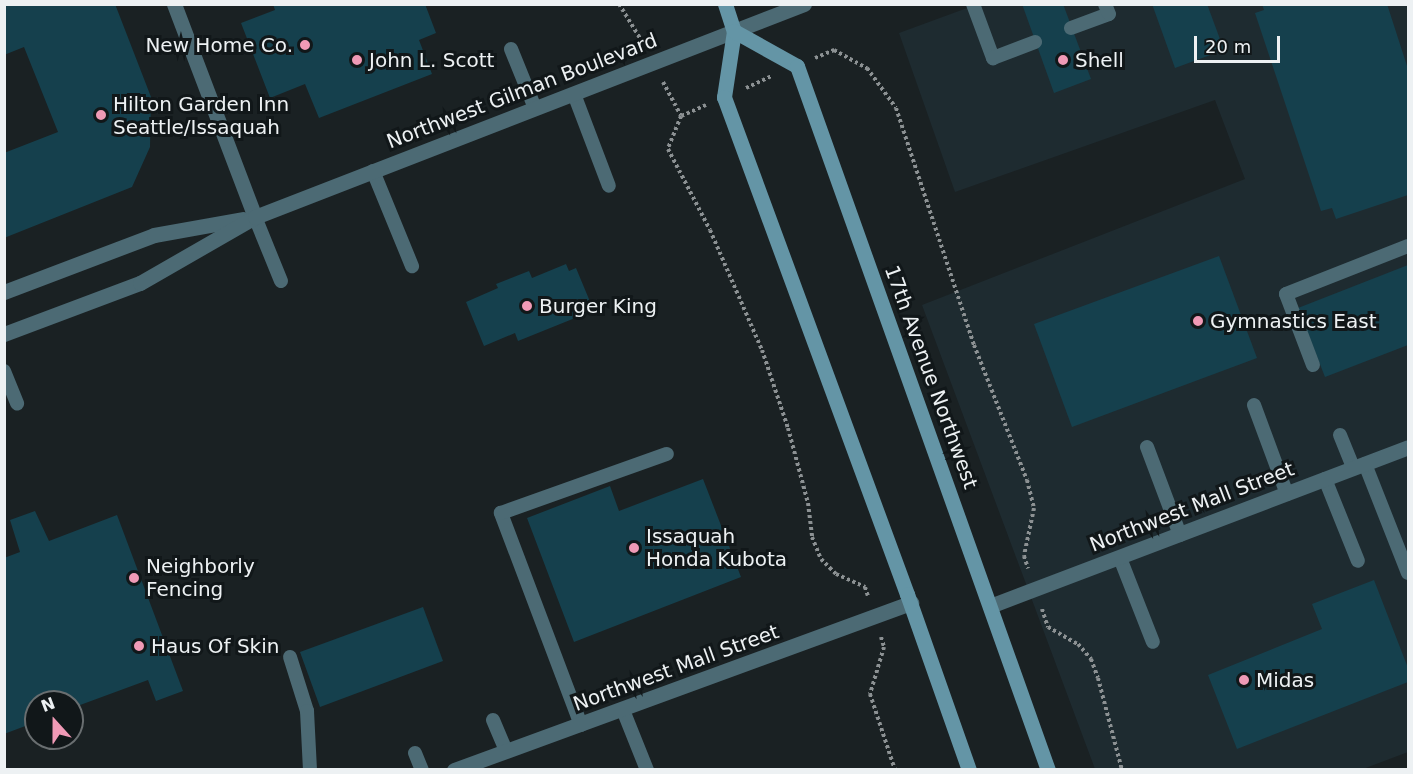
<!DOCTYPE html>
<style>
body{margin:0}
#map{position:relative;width:1413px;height:774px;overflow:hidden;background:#1a2123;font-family:"DejaVu Sans",sans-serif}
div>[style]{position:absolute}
.built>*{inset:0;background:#1e2b30}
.building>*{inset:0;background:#15404d}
.path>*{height:4px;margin-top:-2px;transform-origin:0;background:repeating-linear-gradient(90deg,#8c9193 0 3px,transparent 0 6px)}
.service>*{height:14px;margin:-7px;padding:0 7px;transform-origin:7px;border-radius:7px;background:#4c6a74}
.minor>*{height:15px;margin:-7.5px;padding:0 7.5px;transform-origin:7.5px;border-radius:7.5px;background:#4c6a74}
.tertiary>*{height:15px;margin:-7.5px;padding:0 7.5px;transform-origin:7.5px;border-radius:7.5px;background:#4c6a74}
.secondary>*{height:15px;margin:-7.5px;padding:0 7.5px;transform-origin:7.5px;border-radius:7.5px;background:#6495a6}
.dots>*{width:16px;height:16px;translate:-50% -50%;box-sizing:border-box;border:3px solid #111719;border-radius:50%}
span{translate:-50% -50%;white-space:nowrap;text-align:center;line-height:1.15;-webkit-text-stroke:6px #111719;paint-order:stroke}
.poi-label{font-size:20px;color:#edf1f3}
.right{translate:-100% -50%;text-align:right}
.left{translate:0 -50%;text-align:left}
.street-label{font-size:20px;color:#edf1f3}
.frame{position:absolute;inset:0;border:6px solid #edf1f3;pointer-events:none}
.north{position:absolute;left:24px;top:690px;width:60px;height:60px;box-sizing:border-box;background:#111719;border:2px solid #696e70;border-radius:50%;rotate:339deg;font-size:16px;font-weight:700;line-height:24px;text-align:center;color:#edf1f3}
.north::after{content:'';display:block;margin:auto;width:21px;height:27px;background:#f09ab6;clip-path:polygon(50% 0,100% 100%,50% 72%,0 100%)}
.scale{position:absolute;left:1194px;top:36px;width:86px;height:27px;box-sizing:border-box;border:3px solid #edf1f3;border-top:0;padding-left:8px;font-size:18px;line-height:21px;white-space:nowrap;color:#edf1f3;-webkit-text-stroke:4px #111719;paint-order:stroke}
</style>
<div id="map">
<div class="built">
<div style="clip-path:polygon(978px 4px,1408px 5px,1408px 752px,1363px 769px,1095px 769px,922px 305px,1245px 179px,1215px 100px,955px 192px,899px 33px)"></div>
</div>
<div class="building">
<div style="clip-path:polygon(4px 4px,115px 4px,151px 97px,150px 147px,132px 187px,4px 238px,4px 153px,58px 132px,24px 47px,4px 55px)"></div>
<div style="clip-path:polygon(273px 4px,425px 4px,436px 33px,419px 40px,432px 74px,319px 118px,305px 84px,270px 98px,241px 23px,275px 10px)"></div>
<div style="clip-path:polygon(1022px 4px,1063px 4px,1091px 79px,1054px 93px)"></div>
<div style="clip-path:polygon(1152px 4px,1207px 4px,1224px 50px,1175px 68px)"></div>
<div style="clip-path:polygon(1262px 4px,1387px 4px,1408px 69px,1408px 195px,1336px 219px,1332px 208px,1321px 211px,1255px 13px,1264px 10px)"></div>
<div style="clip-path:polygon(1219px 256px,1257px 358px,1072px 427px,1034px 324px)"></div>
<div style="clip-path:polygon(566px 264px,569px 271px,576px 268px,591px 304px,582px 307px,585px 314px,518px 341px,515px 333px,484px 346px,466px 302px,498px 288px,496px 284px,529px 271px,532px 278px)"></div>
<div style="clip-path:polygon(1408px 265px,1408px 345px,1325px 377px,1298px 308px)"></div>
<div style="clip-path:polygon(703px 479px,741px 577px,574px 642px,527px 518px,610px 486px,619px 511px)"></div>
<div style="clip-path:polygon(35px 511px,49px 541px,117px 515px,183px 691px,156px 701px,148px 680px,72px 708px,72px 702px,36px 702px,36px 722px,4px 734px,4px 558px,20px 552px,10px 520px)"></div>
<div style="clip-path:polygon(1374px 580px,1408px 668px,1408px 682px,1237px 749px,1208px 675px,1322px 629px,1312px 604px)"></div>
<div style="clip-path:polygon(423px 607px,443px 661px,320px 707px,300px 652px)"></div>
</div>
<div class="path">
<div style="left:619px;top:4px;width:46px;rotate:58.4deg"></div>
<div style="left:815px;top:58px;width:21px;rotate:-23deg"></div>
<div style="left:834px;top:50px;width:38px;rotate:29deg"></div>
<div style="left:867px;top:68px;width:49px;rotate:54.1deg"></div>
<div style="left:896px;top:108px;width:250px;rotate:71.8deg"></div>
<div style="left:974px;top:345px;width:145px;rotate:68.6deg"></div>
<div style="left:1027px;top:480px;width:29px;rotate:76deg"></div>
<div style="left:1034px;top:508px;width:49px;rotate:101.8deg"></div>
<div style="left:1024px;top:556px;width:13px;rotate:72deg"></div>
<div style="left:663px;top:82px;width:38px;rotate:62deg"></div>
<div style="left:746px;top:88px;width:29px;rotate:-25deg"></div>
<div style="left:706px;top:105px;width:27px;rotate:156deg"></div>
<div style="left:681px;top:116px;width:35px;rotate:112deg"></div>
<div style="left:668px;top:149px;width:91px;rotate:62.6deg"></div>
<div style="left:710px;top:230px;width:131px;rotate:66.6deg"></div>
<div style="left:762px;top:350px;width:82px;rotate:71.6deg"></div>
<div style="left:788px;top:428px;width:78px;rotate:75.1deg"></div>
<div style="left:808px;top:503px;width:34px;rotate:83deg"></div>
<div style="left:812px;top:537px;width:24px;rotate:68deg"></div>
<div style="left:821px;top:559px;width:21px;rotate:45deg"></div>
<div style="left:836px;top:574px;width:32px;rotate:24deg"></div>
<div style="left:865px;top:587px;width:9px;rotate:72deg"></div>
<div style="left:1042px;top:609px;width:19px;rotate:72deg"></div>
<div style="left:1048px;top:627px;width:34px;rotate:30deg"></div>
<div style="left:1078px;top:644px;width:20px;rotate:49deg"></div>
<div style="left:1091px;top:659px;width:20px;rotate:70deg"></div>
<div style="left:1098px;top:678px;width:95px;rotate:75.4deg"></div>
<div style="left:881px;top:637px;width:10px;rotate:73deg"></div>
<div style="left:884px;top:647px;width:49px;rotate:106.6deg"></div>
<div style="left:870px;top:694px;width:80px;rotate:71.8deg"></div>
</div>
<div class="service">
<div style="left:973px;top:4px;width:58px;rotate:69.7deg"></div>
<div style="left:993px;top:58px;width:45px;rotate:-20.9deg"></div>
<div style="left:1071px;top:28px;width:40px;rotate:-20.2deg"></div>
<div style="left:1109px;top:14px;width:11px;rotate:-112deg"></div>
<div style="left:511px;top:49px;width:64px;rotate:67.9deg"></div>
<div style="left:574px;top:94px;width:98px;rotate:69.2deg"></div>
<div style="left:373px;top:171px;width:103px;rotate:67.7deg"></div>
<div style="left:255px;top:217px;width:69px;rotate:67.9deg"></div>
<div style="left:1313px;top:365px;width:76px;rotate:-110.8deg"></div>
<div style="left:1286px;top:294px;width:131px;rotate:-21.5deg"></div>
<div style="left:4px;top:371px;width:35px;rotate:68deg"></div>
<div style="left:1254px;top:405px;width:95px;rotate:69.7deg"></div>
<div style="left:1340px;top:435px;width:35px;rotate:68deg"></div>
<div style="left:1147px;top:447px;width:94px;rotate:69.4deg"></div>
<div style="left:1365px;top:464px;width:117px;rotate:68.5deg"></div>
<div style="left:1325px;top:479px;width:88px;rotate:68.1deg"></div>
<div style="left:1120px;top:558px;width:90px;rotate:68.6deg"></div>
<div style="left:290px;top:657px;width:57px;rotate:72.5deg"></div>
<div style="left:307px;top:711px;width:59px;rotate:87.1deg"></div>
<div style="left:623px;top:710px;width:65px;rotate:68.2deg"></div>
<div style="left:493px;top:720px;width:34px;rotate:67deg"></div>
<div style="left:581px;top:725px;width:227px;rotate:-110.7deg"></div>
<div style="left:501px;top:513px;width:176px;rotate:-19.6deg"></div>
<div style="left:415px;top:753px;width:18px;rotate:68deg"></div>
</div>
<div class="minor">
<div style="left:174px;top:4px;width:228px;rotate:69.2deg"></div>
<div style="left:4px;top:292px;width:160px;rotate:-20.8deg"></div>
<div style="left:154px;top:235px;width:90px;rotate:-10.2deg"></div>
<div style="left:4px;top:334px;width:145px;rotate:-20.6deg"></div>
<div style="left:140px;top:283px;width:133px;rotate:-29.9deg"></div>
<div style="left:255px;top:217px;width:514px;rotate:-21.22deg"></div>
<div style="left:990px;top:606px;width:447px;rotate:-20.8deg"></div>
<div style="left:454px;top:770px;width:487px;rotate:-20.1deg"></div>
</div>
<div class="tertiary">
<div style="left:734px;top:31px;width:75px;rotate:-21.1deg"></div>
</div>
<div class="secondary">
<div style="left:725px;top:4px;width:28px;rotate:72deg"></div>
<div style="left:734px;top:31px;width:67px;rotate:98.6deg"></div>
<div style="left:724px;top:97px;width:530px;rotate:69.79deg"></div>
<div style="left:907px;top:594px;width:187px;rotate:70.6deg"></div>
<div style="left:734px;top:31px;width:72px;rotate:29.1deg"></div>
<div style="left:797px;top:66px;width:747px;rotate:70.38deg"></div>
</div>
<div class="dots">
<div style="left:305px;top:45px;background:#f09ab6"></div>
<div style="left:357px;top:60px;background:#f09ab6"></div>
<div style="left:1063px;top:60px;background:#f09ab6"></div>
<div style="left:101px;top:115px;background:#f09ab6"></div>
<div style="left:527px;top:306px;background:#f09ab6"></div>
<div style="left:1198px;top:321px;background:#f09ab6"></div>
<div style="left:634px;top:548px;background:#f09ab6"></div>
<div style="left:134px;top:578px;background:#f09ab6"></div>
<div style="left:139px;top:646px;background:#f09ab6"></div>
<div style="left:1244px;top:680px;background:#f09ab6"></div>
</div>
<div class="poi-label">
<span class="right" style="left:293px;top:45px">New Home Co.</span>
<span class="left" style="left:369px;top:60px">John L. Scott</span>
<span class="left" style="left:1075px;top:60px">Shell</span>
<span class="left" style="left:113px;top:116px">Hilton Garden Inn<br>Seattle/Issaquah</span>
<span class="left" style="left:539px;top:306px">Burger King</span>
<span class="left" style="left:1210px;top:321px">Gymnastics East</span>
<span class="left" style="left:646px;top:548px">Issaquah<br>Honda Kubota</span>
<span class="left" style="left:146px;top:578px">Neighborly<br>Fencing</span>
<span class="left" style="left:151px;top:646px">Haus Of Skin</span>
<span class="left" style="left:1256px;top:680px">Midas</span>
</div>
<div class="street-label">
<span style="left:522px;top:91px;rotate:-21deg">Northwest Gilman Boulevard</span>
<span style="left:931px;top:377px;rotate:70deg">17th Avenue Northwest</span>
<span style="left:1192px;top:507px;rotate:-21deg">Northwest Mall Street</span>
<span style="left:676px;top:668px;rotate:-20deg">Northwest Mall Street</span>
</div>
<div class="frame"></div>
<div class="north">N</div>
<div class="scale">20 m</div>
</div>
